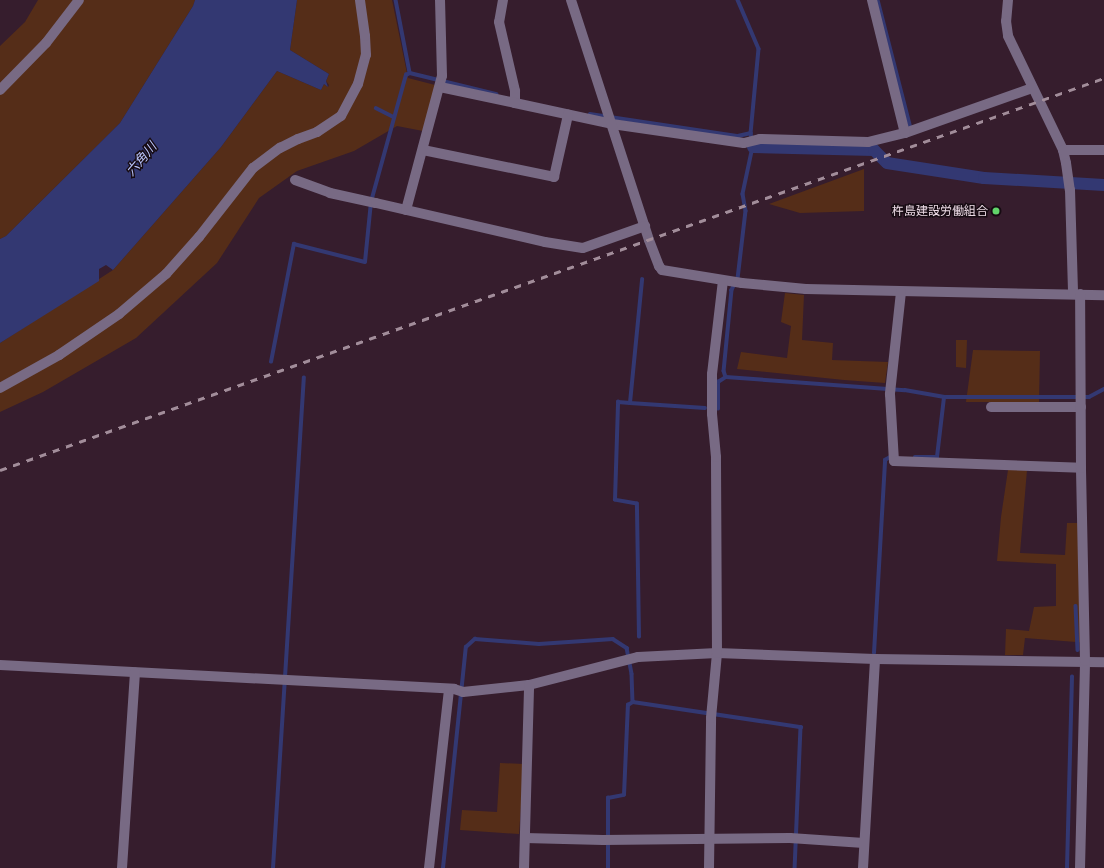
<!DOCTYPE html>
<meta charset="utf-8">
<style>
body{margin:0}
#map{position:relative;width:1104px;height:868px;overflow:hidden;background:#361d2d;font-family:"Noto Serif","Noto Sans JP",serif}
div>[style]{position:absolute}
.green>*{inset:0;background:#552d18}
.water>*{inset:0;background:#333872}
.stream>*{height:3.5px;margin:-1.75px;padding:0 1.75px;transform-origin:1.75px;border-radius:1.75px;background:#333872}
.canal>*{height:12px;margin:-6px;padding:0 6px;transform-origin:6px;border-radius:6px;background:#333872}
.minor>*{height:10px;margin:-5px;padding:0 5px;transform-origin:5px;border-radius:5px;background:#786a84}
.rail>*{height:3px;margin-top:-1.5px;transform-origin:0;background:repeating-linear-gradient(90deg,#a28d9a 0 7px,transparent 0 14px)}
.dots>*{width:11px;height:11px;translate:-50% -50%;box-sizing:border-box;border:2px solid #160b12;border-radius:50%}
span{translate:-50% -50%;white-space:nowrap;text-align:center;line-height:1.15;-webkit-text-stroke:3px #160b12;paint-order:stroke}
.poi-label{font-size:12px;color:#ebd9e4}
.right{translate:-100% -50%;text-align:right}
.water-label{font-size:13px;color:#b9c3fa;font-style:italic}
</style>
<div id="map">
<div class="green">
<div style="clip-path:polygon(38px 0,195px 0,193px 6px,120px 123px,6px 236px,0 239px,0 46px,25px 22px)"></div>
<div style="clip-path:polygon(297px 0,392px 0,408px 78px,435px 85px,423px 131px,397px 126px,354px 151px,297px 171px,259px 198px,217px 263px,136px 338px,43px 392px,0 412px,0 343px,113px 270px,221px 147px,277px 71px,321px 90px,324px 84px,328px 87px,329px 85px,326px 81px,329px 74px,290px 50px)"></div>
<div style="clip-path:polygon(864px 169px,864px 211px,800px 213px,769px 204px)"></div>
<div style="clip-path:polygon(785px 293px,804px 295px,802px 340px,833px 343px,832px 360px,888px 362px,885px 383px,844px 380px,737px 369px,741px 352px,787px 358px,791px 326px,781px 322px)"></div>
<div style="clip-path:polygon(956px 340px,967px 340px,966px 368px,956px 367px)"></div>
<div style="clip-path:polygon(973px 350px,1040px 351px,1039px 402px,966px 402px)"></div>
<div style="clip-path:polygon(1008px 470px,1027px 470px,1020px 553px,1065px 555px,1067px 523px,1086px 523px,1089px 643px,1025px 638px,1023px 655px,1005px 655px,1006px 629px,1029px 631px,1034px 607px,1056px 606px,1056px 564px,997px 561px,1001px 517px)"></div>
<div style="clip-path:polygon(500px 763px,524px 764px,519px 834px,460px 830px,462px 810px,497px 812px)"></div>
</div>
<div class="water">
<div style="clip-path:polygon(195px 0,297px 0,290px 50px,329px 74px,326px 81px,328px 87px,324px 84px,321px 90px,277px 71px,221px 147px,113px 270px,106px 265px,99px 269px,99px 281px,0 343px,0 239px,6px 236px,120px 123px,193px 6px)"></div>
</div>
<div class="stream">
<div style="left:396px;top:0;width:74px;rotate:79.1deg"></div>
<div style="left:738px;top:0;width:53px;rotate:66.8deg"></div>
<div style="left:759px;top:49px;width:84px;rotate:95.4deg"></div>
<div style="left:751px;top:133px;width:14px;rotate:82deg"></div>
<div style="left:753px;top:147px;width:48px;rotate:102deg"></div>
<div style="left:743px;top:194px;width:17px;rotate:80deg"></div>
<div style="left:746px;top:211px;width:68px;rotate:96.7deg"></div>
<div style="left:738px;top:279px;width:13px;rotate:119deg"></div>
<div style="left:732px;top:290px;width:81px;rotate:95.6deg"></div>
<div style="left:724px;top:371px;width:6px;rotate:72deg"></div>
<div style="left:726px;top:377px;width:179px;rotate:4.2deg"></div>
<div style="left:905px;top:390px;width:40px;rotate:10deg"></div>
<div style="left:944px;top:397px;width:145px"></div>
<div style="left:1089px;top:397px;width:17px;rotate:-28deg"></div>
<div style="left:878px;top:0;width:129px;rotate:75.6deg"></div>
<div style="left:376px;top:108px;width:20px;rotate:27deg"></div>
<div style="left:590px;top:114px;width:150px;rotate:8.5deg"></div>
<div style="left:738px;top:136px;width:13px;rotate:-13deg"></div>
<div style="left:271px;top:362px;width:120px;rotate:-79deg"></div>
<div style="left:294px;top:244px;width:73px;rotate:14.2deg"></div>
<div style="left:365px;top:262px;width:60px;rotate:-84.3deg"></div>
<div style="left:371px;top:202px;width:132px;rotate:-74.6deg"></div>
<div style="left:406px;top:75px;width:4px;rotate:-27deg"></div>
<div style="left:410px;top:73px;width:89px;rotate:13.7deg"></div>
<div style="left:630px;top:403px;width:75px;rotate:3.8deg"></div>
<div style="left:718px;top:409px;width:27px;rotate:-90deg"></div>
<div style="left:718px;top:382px;width:9px;rotate:-32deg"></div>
<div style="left:915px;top:457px;width:22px"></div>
<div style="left:937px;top:457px;width:60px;rotate:-83.3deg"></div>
<div style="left:1076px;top:606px;width:44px;rotate:87.4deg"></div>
<div style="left:639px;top:637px;width:133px;rotate:-90.9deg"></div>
<div style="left:637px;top:504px;width:22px;rotate:-170deg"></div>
<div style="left:615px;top:500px;width:98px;rotate:-88.2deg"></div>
<div style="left:618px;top:402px;width:12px;rotate:5deg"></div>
<div style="left:630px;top:403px;width:124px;rotate:-84.4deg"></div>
<div style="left:874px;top:653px;width:193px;rotate:-86.7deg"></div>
<div style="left:885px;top:460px;width:6px;rotate:-31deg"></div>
<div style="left:273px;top:868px;width:491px;rotate:-86.4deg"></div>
<div style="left:443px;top:868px;width:222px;rotate:-84.1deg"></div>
<div style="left:466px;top:647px;width:12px;rotate:-42deg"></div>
<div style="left:475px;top:639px;width:64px;rotate:4.5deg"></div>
<div style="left:539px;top:644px;width:74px;rotate:-3.9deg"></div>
<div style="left:613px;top:639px;width:17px;rotate:33deg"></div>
<div style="left:627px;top:648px;width:26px;rotate:79deg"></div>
<div style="left:632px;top:674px;width:28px;rotate:88deg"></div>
<div style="left:633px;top:702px;width:170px;rotate:8.5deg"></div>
<div style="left:801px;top:727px;width:141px;rotate:92.4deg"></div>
<div style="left:608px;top:868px;width:70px;rotate:-90deg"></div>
<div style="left:608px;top:798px;width:16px;rotate:-11deg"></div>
<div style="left:624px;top:795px;width:90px;rotate:-87.5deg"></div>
<div style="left:628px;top:705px;width:6px;rotate:-31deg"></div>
<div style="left:1067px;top:868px;width:191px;rotate:-88.5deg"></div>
</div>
<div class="canal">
<div style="left:753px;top:147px;width:121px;rotate:1.4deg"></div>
<div style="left:874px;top:150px;width:18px;rotate:45deg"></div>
<div style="left:887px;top:163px;width:98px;rotate:8.8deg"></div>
<div style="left:984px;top:178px;width:120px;rotate:3.3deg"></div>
</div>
<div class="minor">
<div style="left:503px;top:0;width:22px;rotate:100deg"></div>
<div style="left:499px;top:22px;width:71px;rotate:76.9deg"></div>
<div style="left:515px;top:91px;width:12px;rotate:90deg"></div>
<div style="left:515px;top:103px;width:99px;rotate:12.2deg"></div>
<div style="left:612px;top:124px;width:133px;rotate:8.2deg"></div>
<div style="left:744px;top:143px;width:16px;rotate:-14deg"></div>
<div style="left:760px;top:139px;width:108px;rotate:1.6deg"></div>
<div style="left:868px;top:142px;width:38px;rotate:-14deg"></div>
<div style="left:905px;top:133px;width:135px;rotate:-19.5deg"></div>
<div style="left:571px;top:0;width:252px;rotate:72deg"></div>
<div style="left:649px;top:240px;width:28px;rotate:69deg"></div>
<div style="left:659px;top:266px;width:5px;rotate:53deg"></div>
<div style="left:662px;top:270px;width:81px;rotate:9.2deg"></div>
<div style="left:742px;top:283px;width:64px;rotate:5.4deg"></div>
<div style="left:806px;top:289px;width:298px;rotate:1.2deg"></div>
<div style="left:872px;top:0;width:137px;rotate:76.1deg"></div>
<div style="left:1008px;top:0;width:21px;rotate:95deg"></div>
<div style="left:1006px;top:21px;width:15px;rotate:82deg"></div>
<div style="left:1008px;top:36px;width:127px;rotate:64.2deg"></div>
<div style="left:1063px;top:150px;width:13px;rotate:77deg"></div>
<div style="left:1066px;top:163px;width:27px;rotate:82deg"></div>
<div style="left:1070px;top:190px;width:104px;rotate:88.3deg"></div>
<div style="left:440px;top:87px;width:77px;rotate:12deg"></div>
<div style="left:0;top:90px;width:66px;rotate:-45.6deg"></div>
<div style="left:46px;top:43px;width:54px;rotate:-52.5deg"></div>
<div style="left:423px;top:150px;width:134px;rotate:11.6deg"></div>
<div style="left:554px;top:177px;width:64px;rotate:-77.3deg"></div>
<div style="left:1063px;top:150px;width:41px"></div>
<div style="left:295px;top:180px;width:37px;rotate:20deg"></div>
<div style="left:330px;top:193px;width:47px;rotate:12.3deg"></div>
<div style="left:376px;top:203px;width:173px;rotate:13deg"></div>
<div style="left:545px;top:242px;width:38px;rotate:9deg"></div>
<div style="left:583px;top:248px;width:66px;rotate:-19.5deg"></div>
<div style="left:406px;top:210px;width:139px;rotate:-75deg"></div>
<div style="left:442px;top:76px;width:76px;rotate:-91.5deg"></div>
<div style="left:901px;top:292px;width:103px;rotate:96.2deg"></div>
<div style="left:890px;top:394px;width:67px;rotate:86.6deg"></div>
<div style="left:894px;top:461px;width:187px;rotate:2.1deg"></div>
<div style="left:0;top:388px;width:68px;rotate:-29.2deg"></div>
<div style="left:59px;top:355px;width:73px;rotate:-34.3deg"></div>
<div style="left:119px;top:314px;width:62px;rotate:-40.4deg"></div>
<div style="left:166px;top:274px;width:50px;rotate:-48.3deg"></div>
<div style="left:199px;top:237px;width:88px;rotate:-52deg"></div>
<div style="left:253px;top:168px;width:34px;rotate:-37deg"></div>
<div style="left:280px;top:148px;width:20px;rotate:-27deg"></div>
<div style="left:298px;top:139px;width:20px;rotate:-20deg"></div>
<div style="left:317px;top:132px;width:29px;rotate:-34deg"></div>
<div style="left:341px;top:116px;width:36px;rotate:-62deg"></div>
<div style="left:358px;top:84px;width:30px;rotate:-75deg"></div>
<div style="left:366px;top:55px;width:19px;rotate:-93deg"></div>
<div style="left:365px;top:36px;width:36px;rotate:-98deg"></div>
<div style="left:991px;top:407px;width:90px"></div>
<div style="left:0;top:665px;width:455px;rotate:3deg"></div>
<div style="left:454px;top:689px;width:9px;rotate:18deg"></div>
<div style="left:463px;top:692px;width:66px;rotate:-6.1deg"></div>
<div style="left:529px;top:685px;width:113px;rotate:-14.4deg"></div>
<div style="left:638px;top:657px;width:79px;rotate:-2.9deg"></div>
<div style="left:717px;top:653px;width:158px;rotate:2.2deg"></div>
<div style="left:875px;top:659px;width:229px;rotate:0.8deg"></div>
<div style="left:525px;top:838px;width:78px;rotate:1.5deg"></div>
<div style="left:603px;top:840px;width:187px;rotate:-0.6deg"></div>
<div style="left:790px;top:838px;width:74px;rotate:3.9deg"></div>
<div style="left:122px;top:868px;width:196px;rotate:-86.2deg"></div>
<div style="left:429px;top:868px;width:179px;rotate:-83.6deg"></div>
<div style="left:524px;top:868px;width:183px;rotate:-88.4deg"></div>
<div style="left:709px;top:868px;width:150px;rotate:-89.2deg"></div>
<div style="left:711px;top:718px;width:65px;rotate:-84.7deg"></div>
<div style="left:717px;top:653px;width:196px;rotate:-90.3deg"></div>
<div style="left:716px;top:457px;width:43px;rotate:-95.3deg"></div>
<div style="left:712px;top:414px;width:40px;rotate:-90deg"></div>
<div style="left:712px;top:374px;width:94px;rotate:-83.3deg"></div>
<div style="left:863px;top:868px;width:209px;rotate:-86.7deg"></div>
<div style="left:1080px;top:868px;width:207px;rotate:-88.6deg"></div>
<div style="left:1085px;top:661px;width:193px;rotate:-91.2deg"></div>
<div style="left:1081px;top:468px;width:174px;rotate:-90.3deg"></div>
</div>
<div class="rail">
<div style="left:0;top:470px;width:1172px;rotate:-19.55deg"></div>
</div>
<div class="dots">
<div style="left:996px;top:211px;background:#61d46a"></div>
</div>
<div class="poi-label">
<span class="right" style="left:988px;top:211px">杵島建設労働組合</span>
</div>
<div class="water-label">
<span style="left:141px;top:159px;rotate:-50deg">六角川</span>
</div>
</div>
